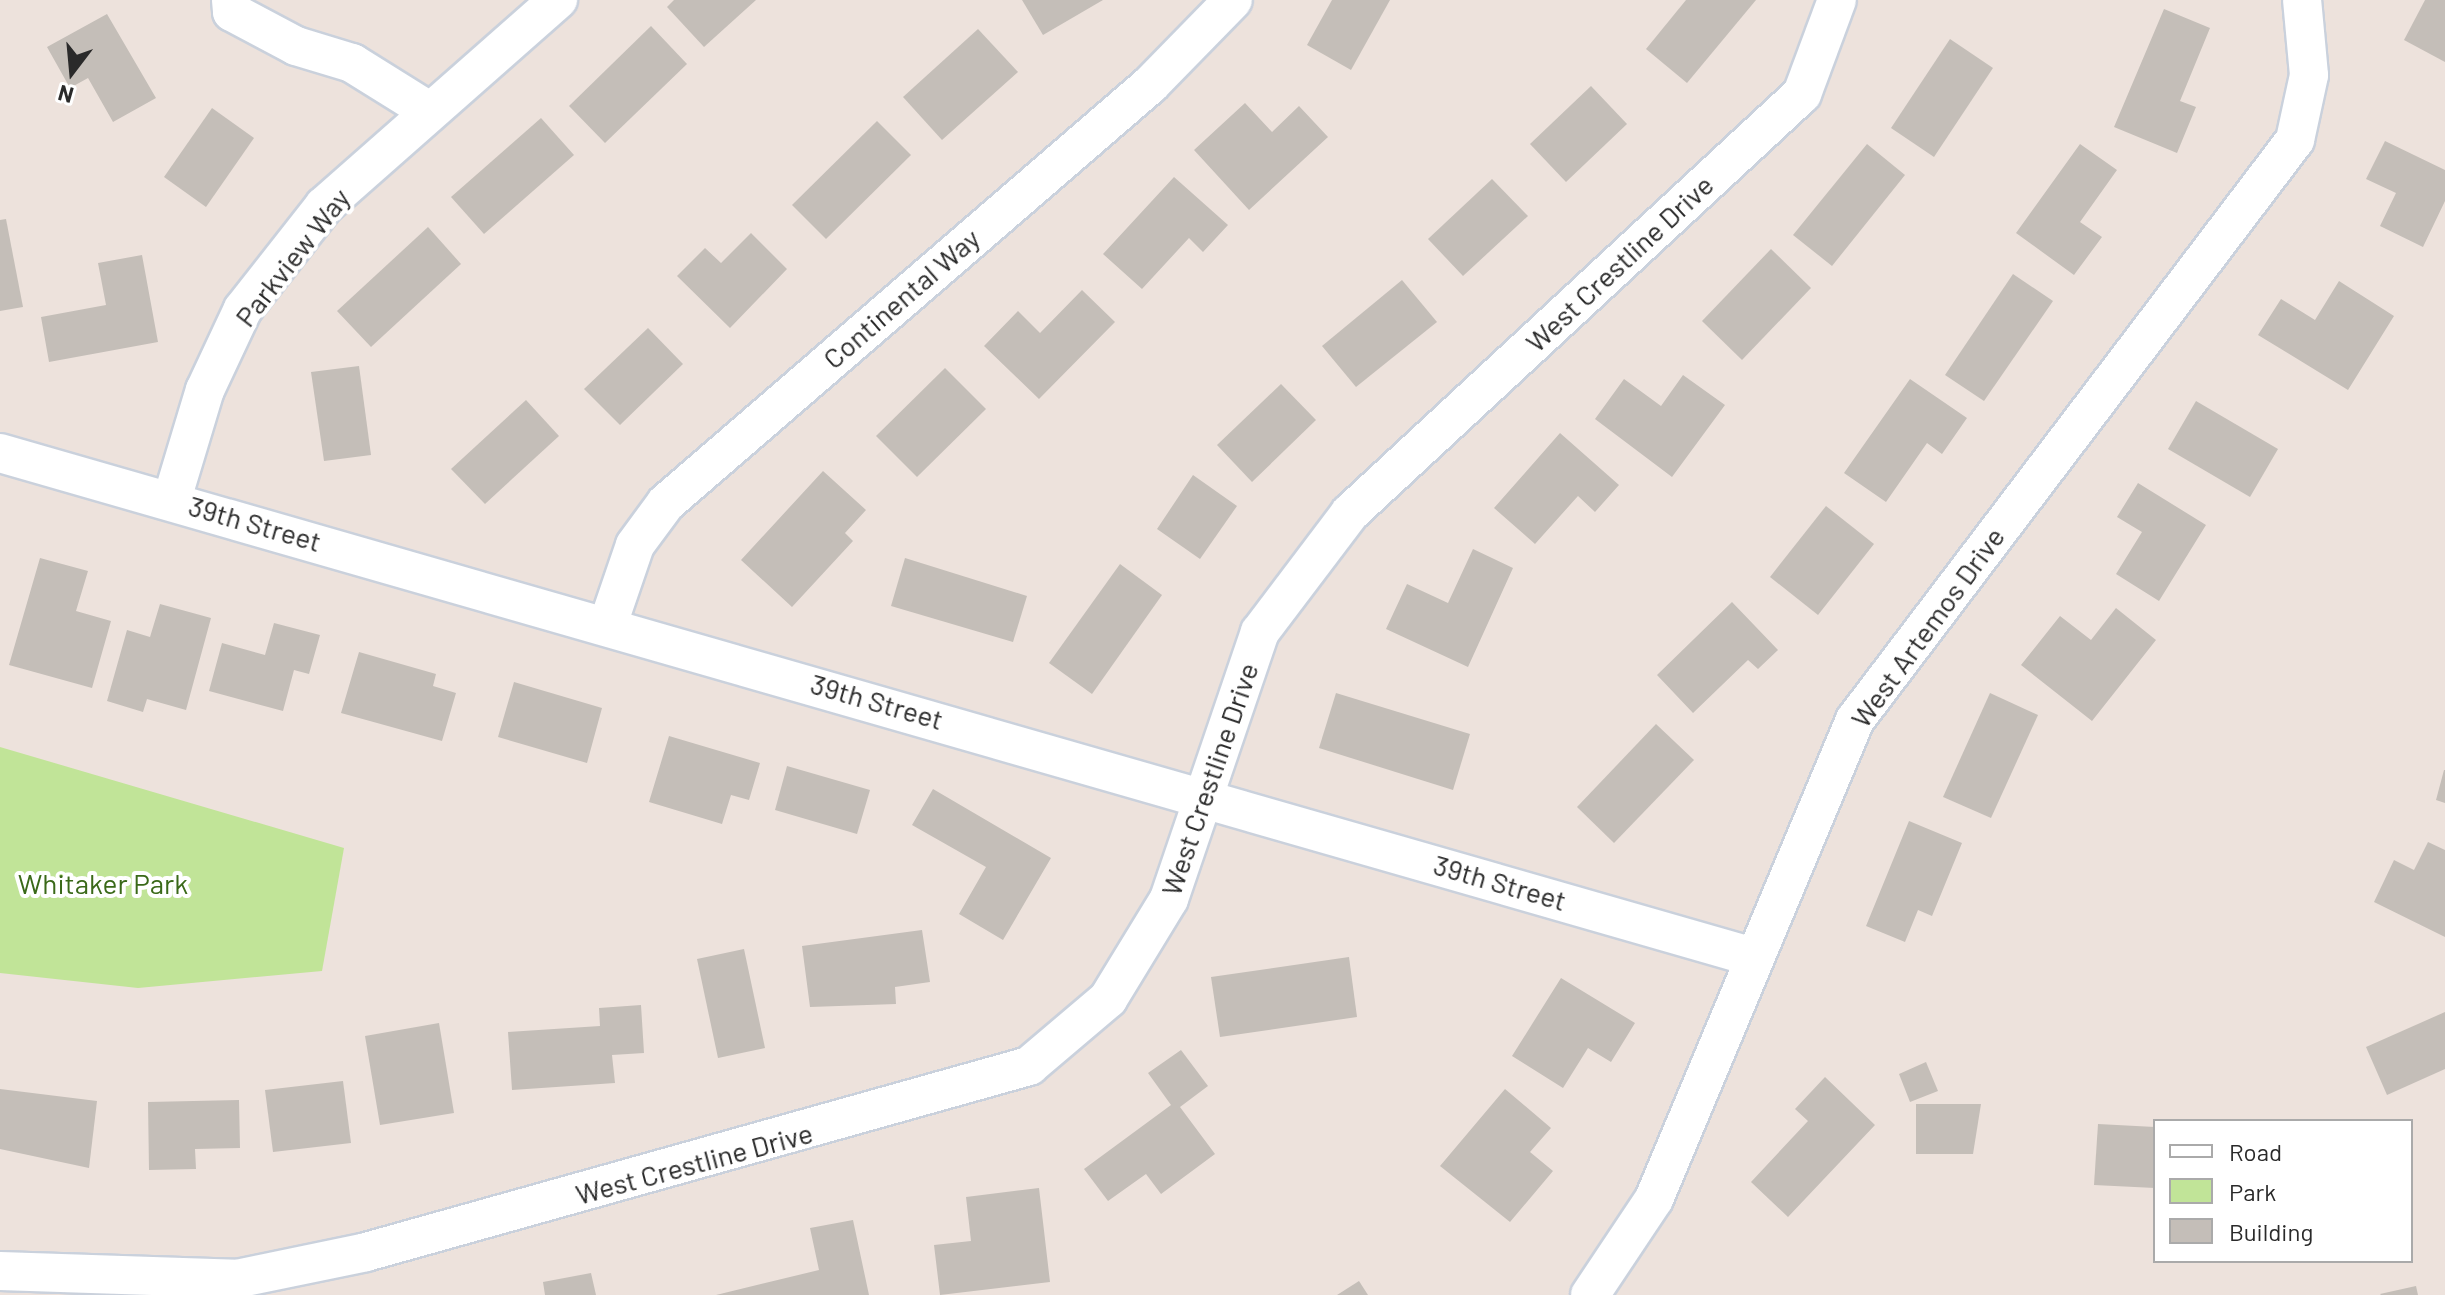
<!DOCTYPE html>
<style>
body{margin:0}
#map{position:relative;width:2445px;height:1295px;overflow:hidden;background:#ede2dc;font-family:Barlow,sans-serif}
div>[style]{position:absolute}
.green>*{inset:0;background:#c1e498}
.building>*{inset:0;background:#c4beb8}
.roads{filter:drop-shadow(2px 0 #cad1dc) drop-shadow(-2px 0 #cad1dc) drop-shadow(0 2px #cad1dc) drop-shadow(0 -2px #cad1dc)}
.street>*{height:38px;margin:-19px;padding:0 19px;transform-origin:19px;border-radius:19px;background:#fff}
span{translate:-50% -50%;white-space:nowrap;text-align:center;line-height:1.15;-webkit-text-stroke:8px #fff;paint-order:stroke}
.street-label{font-size:28px;color:#2a2a2a}
.park-label{font-size:28px;color:#3a6919}
.legend{position:absolute;left:2153px;top:1119px;width:260px;height:144px;box-sizing:border-box;background:#fff;border:2px solid #aaa;margin:0;padding:10px 14px;list-style:none;font-size:24px;color:#2a2a2a}
.legend li{display:flex;align-items:center;gap:16px;height:40px}
.legend b{width:40px;border:2px solid #aaa}
.north{position:absolute;left:32px;top:32px;width:80px;height:80px;-webkit-text-stroke:6px #fff;paint-order:stroke;rotate:196deg;font-size:22px;font-weight:700;line-height:32px;text-align:center;color:#2a2a2a}
.north::after{content:'';display:block;margin:auto;width:28px;height:36px;background:#2a2a2a;clip-path:polygon(50% 0,100% 100%,50% 72%,0 100%)}
</style>
<div id="map">
<div class="green">
<div style="clip-path:polygon(0 747px,344px 848px,322px 971px,138px 988px,0 973px)"></div>
</div>
<div class="building">
<div style="clip-path:polygon(674px 0,756px 0,704px 47px,667px 7px)"></div>
<div style="clip-path:polygon(1022px 0,1103px 0,1043px 35px)"></div>
<div style="clip-path:polygon(1332px 0,1390px 0,1351px 70px,1307px 45px)"></div>
<div style="clip-path:polygon(1686px 0,1756px 0,1687px 83px,1646px 49px)"></div>
<div style="clip-path:polygon(2425px 0,2445px 0,2445px 62px,2404px 40px)"></div>
<div style="clip-path:polygon(2164px 9px,2210px 28px,2180px 101px,2196px 107px,2177px 153px,2114px 127px)"></div>
<div style="clip-path:polygon(107px 14px,156px 98px,113px 122px,88px 78px,70px 88px,47px 47px)"></div>
<div style="clip-path:polygon(651px 26px,687px 64px,605px 143px,569px 106px)"></div>
<div style="clip-path:polygon(978px 29px,1018px 72px,942px 140px,903px 97px)"></div>
<div style="clip-path:polygon(1950px 39px,1993px 68px,1934px 157px,1891px 128px)"></div>
<div style="clip-path:polygon(1591px 86px,1627px 124px,1566px 182px,1530px 144px)"></div>
<div style="clip-path:polygon(1245px 103px,1272px 132px,1299px 106px,1328px 137px,1249px 210px,1194px 150px)"></div>
<div style="clip-path:polygon(212px 108px,254px 138px,206px 207px,164px 177px)"></div>
<div style="clip-path:polygon(541px 118px,574px 155px,484px 234px,451px 197px)"></div>
<div style="clip-path:polygon(877px 121px,911px 155px,826px 239px,792px 205px)"></div>
<div style="clip-path:polygon(2385px 141px,2445px 170px,2445px 201px,2423px 247px,2380px 226px,2396px 193px,2366px 179px)"></div>
<div style="clip-path:polygon(1867px 144px,1905px 175px,1832px 266px,1793px 235px)"></div>
<div style="clip-path:polygon(2080px 144px,2117px 170px,2080px 222px,2102px 237px,2074px 275px,2016px 233px)"></div>
<div style="clip-path:polygon(1174px 177px,1228px 225px,1203px 252px,1189px 238px,1142px 289px,1103px 254px)"></div>
<div style="clip-path:polygon(1492px 179px,1528px 216px,1463px 276px,1428px 239px)"></div>
<div style="clip-path:polygon(6px 219px,23px 307px,0 311px,0 220px)"></div>
<div style="clip-path:polygon(428px 227px,461px 264px,371px 347px,337px 311px)"></div>
<div style="clip-path:polygon(751px 233px,787px 269px,730px 328px,677px 276px,705px 248px,721px 263px)"></div>
<div style="clip-path:polygon(1771px 249px,1811px 288px,1742px 360px,1702px 321px)"></div>
<div style="clip-path:polygon(142px 255px,158px 342px,49px 362px,41px 317px,106px 305px,98px 263px)"></div>
<div style="clip-path:polygon(2013px 274px,2053px 301px,1984px 401px,1945px 375px)"></div>
<div style="clip-path:polygon(1402px 280px,1437px 322px,1356px 387px,1322px 346px)"></div>
<div style="clip-path:polygon(2339px 281px,2394px 316px,2348px 390px,2258px 335px,2281px 299px,2315px 320px)"></div>
<div style="clip-path:polygon(1082px 290px,1115px 322px,1039px 399px,984px 346px,1018px 311px,1040px 333px)"></div>
<div style="clip-path:polygon(648px 328px,683px 364px,620px 425px,584px 389px)"></div>
<div style="clip-path:polygon(359px 366px,371px 455px,324px 461px,311px 372px)"></div>
<div style="clip-path:polygon(945px 368px,986px 409px,917px 477px,876px 436px)"></div>
<div style="clip-path:polygon(1683px 375px,1725px 405px,1672px 477px,1595px 419px,1624px 379px,1661px 406px)"></div>
<div style="clip-path:polygon(1910px 379px,1967px 418px,1942px 454px,1927px 443px,1886px 502px,1844px 473px)"></div>
<div style="clip-path:polygon(1281px 384px,1316px 420px,1252px 482px,1217px 445px)"></div>
<div style="clip-path:polygon(526px 400px,559px 436px,485px 504px,451px 469px)"></div>
<div style="clip-path:polygon(2196px 401px,2278px 449px,2250px 497px,2168px 449px)"></div>
<div style="clip-path:polygon(1560px 433px,1619px 485px,1595px 512px,1578px 496px,1535px 544px,1494px 508px)"></div>
<div style="clip-path:polygon(823px 471px,866px 510px,845px 533px,853px 541px,792px 607px,741px 560px)"></div>
<div style="clip-path:polygon(1193px 475px,1237px 506px,1200px 559px,1157px 529px)"></div>
<div style="clip-path:polygon(2138px 483px,2206px 525px,2159px 601px,2116px 574px,2142px 532px,2117px 517px)"></div>
<div style="clip-path:polygon(1826px 506px,1874px 544px,1818px 615px,1770px 577px)"></div>
<div style="clip-path:polygon(1473px 549px,1513px 568px,1468px 667px,1386px 629px,1407px 584px,1448px 603px)"></div>
<div style="clip-path:polygon(40px 558px,88px 571px,76px 611px,111px 621px,92px 688px,9px 665px)"></div>
<div style="clip-path:polygon(905px 558px,1027px 596px,1013px 642px,891px 606px)"></div>
<div style="clip-path:polygon(1120px 564px,1162px 595px,1092px 694px,1049px 663px)"></div>
<div style="clip-path:polygon(1732px 602px,1778px 650px,1758px 669px,1748px 660px,1693px 713px,1657px 675px)"></div>
<div style="clip-path:polygon(160px 604px,211px 618px,186px 710px,147px 699px,143px 712px,107px 701px,127px 630px,150px 637px)"></div>
<div style="clip-path:polygon(2116px 608px,2156px 640px,2092px 721px,2021px 665px,2060px 616px,2091px 640px)"></div>
<div style="clip-path:polygon(274px 623px,320px 635px,309px 674px,294px 670px,283px 711px,209px 691px,222px 643px,265px 655px)"></div>
<div style="clip-path:polygon(359px 652px,436px 674px,433px 686px,456px 693px,442px 741px,341px 713px)"></div>
<div style="clip-path:polygon(514px 682px,602px 708px,587px 763px,498px 737px)"></div>
<div style="clip-path:polygon(1336px 693px,1470px 734px,1453px 790px,1319px 748px)"></div>
<div style="clip-path:polygon(1990px 693px,2038px 715px,1991px 818px,1943px 797px)"></div>
<div style="clip-path:polygon(1656px 724px,1694px 760px,1614px 843px,1577px 807px)"></div>
<div style="clip-path:polygon(669px 736px,760px 763px,749px 800px,731px 795px,722px 824px,649px 802px)"></div>
<div style="clip-path:polygon(787px 766px,870px 790px,857px 834px,775px 810px)"></div>
<div style="clip-path:polygon(2444px 770px,2445px 770px,2445px 803px,2436px 800px)"></div>
<div style="clip-path:polygon(933px 789px,1051px 858px,1003px 940px,959px 914px,986px 867px,912px 825px)"></div>
<div style="clip-path:polygon(1909px 821px,1962px 843px,1932px 916px,1918px 910px,1905px 942px,1866px 926px)"></div>
<div style="clip-path:polygon(2428px 842px,2445px 850px,2445px 937px,2374px 902px,2394px 860px,2414px 870px)"></div>
<div style="clip-path:polygon(922px 930px,930px 982px,895px 987px,896px 1004px,810px 1007px,802px 946px)"></div>
<div style="clip-path:polygon(744px 949px,765px 1048px,718px 1058px,697px 959px)"></div>
<div style="clip-path:polygon(1349px 957px,1357px 1017px,1220px 1037px,1211px 977px)"></div>
<div style="clip-path:polygon(1561px 978px,1635px 1023px,1611px 1062px,1588px 1048px,1563px 1088px,1512px 1056px)"></div>
<div style="clip-path:polygon(641px 1005px,644px 1053px,612px 1055px,615px 1083px,512px 1090px,508px 1032px,600px 1026px,599px 1008px)"></div>
<div style="clip-path:polygon(2445px 1012px,2445px 1069px,2387px 1095px,2366px 1047px)"></div>
<div style="clip-path:polygon(439px 1023px,454px 1113px,380px 1125px,365px 1036px)"></div>
<div style="clip-path:polygon(1181px 1050px,1208px 1086px,1180px 1107px,1215px 1154px,1161px 1194px,1146px 1174px,1108px 1201px,1084px 1169px,1171px 1105px,1148px 1073px)"></div>
<div style="clip-path:polygon(1926px 1062px,1938px 1091px,1910px 1102px,1899px 1074px)"></div>
<div style="clip-path:polygon(1825px 1077px,1875px 1125px,1788px 1217px,1751px 1182px,1808px 1121px,1795px 1109px)"></div>
<div style="clip-path:polygon(343px 1081px,351px 1143px,273px 1152px,265px 1090px)"></div>
<div style="clip-path:polygon(0 1089px,97px 1101px,89px 1168px,0 1149px)"></div>
<div style="clip-path:polygon(1505px 1089px,1551px 1128px,1530px 1152px,1553px 1171px,1510px 1222px,1440px 1166px)"></div>
<div style="clip-path:polygon(239px 1100px,240px 1148px,195px 1149px,196px 1169px,149px 1170px,148px 1102px)"></div>
<div style="clip-path:polygon(1916px 1104px,1981px 1104px,1973px 1154px,1916px 1154px)"></div>
<div style="clip-path:polygon(2098px 1124px,2155px 1127px,2155px 1188px,2094px 1185px)"></div>
<div style="clip-path:polygon(1039px 1188px,1050px 1282px,940px 1295px,934px 1245px,971px 1241px,966px 1197px)"></div>
<div style="clip-path:polygon(853px 1220px,869px 1295px,716px 1295px,819px 1270px,810px 1228px)"></div>
<div style="clip-path:polygon(591px 1273px,596px 1295px,545px 1295px,543px 1282px)"></div>
<div style="clip-path:polygon(1359px 1281px,1368px 1295px,1337px 1295px)"></div>
<div style="clip-path:polygon(2416px 1286px,2418px 1295px,2381px 1295px,2380px 1294px)"></div>
</div>
<div class="roads">
<div class="street">
<div style="left:231px;top:0;width:12px;rotate:85deg"></div>
<div style="left:232px;top:12px;width:72px;rotate:28deg"></div>
<div style="left:296px;top:46px;width:59px;rotate:16.9deg"></div>
<div style="left:352px;top:63px;width:91px;rotate:31.9deg"></div>
<div style="left:0;top:453px;width:1824px;rotate:16.04deg"></div>
<div style="left:172px;top:499px;width:114px;rotate:-73.2deg"></div>
<div style="left:205px;top:390px;width:89px;rotate:-64.9deg"></div>
<div style="left:243px;top:309px;width:131px;rotate:-51.8deg"></div>
<div style="left:324px;top:206px;width:312px;rotate:-41.4deg"></div>
<div style="left:608px;top:624px;width:83px;rotate:-71.1deg"></div>
<div style="left:635px;top:545px;width:52px;rotate:-53.6deg"></div>
<div style="left:666px;top:503px;width:641px;rotate:-40.82deg"></div>
<div style="left:1151px;top:84px;width:117px;rotate:-45.7deg"></div>
<div style="left:0;top:1271px;width:236px;rotate:1.9deg"></div>
<div style="left:236px;top:1279px;width:133px;rotate:-11.7deg"></div>
<div style="left:366px;top:1252px;width:689px;rotate:-15.67deg"></div>
<div style="left:1029px;top:1066px;width:104px;rotate:-40.3deg"></div>
<div style="left:1108px;top:999px;width:117px;rotate:-58.6deg"></div>
<div style="left:1169px;top:899px;width:282px;rotate:-71.2deg"></div>
<div style="left:1260px;top:632px;width:149px;rotate:-52.9deg"></div>
<div style="left:1350px;top:513px;width:616px;rotate:-42.83deg"></div>
<div style="left:1802px;top:94px;width:100px;rotate:-69.6deg"></div>
<div style="left:1590px;top:1295px;width:115px;rotate:-56.3deg"></div>
<div style="left:1654px;top:1199px;width:519px;rotate:-67.24deg"></div>
<div style="left:1855px;top:720px;width:728px;rotate:-52.82deg"></div>
<div style="left:2295px;top:140px;width:66px;rotate:-77.8deg"></div>
<div style="left:2309px;top:75px;width:75px;rotate:-95.3deg"></div>
</div>
</div>
<div class="street-label">
<span style="left:292px;top:257px;rotate:-52deg">Parkview Way</span>
<span style="left:1619px;top:263px;rotate:-43deg">West Crestline Drive</span>
<span style="left:901px;top:298px;rotate:-41deg">Continental Way</span>
<span style="left:255px;top:523px;rotate:16deg">39th Street</span>
<span style="left:1927px;top:627px;rotate:-54deg">West Artemos Drive</span>
<span style="left:877px;top:701px;rotate:16deg">39th Street</span>
<span style="left:1209px;top:779px;rotate:-71deg">West Crestline Drive</span>
<span style="left:1500px;top:882px;rotate:16deg">39th Street</span>
<span style="left:694px;top:1163px;rotate:-15deg">West Crestline Drive</span>
</div>
<div class="park-label">
<span style="left:103px;top:883px">Whitaker Park</span>
</div>
<ul class="legend">
<li><b style="height:10px;background:#fff"></b>Road</li>
<li><b style="height:22px;background:#c1e498"></b>Park</li>
<li><b style="height:22px;background:#c4beb8"></b>Building</li>
</ul>
<div class="north">N</div>
</div>
